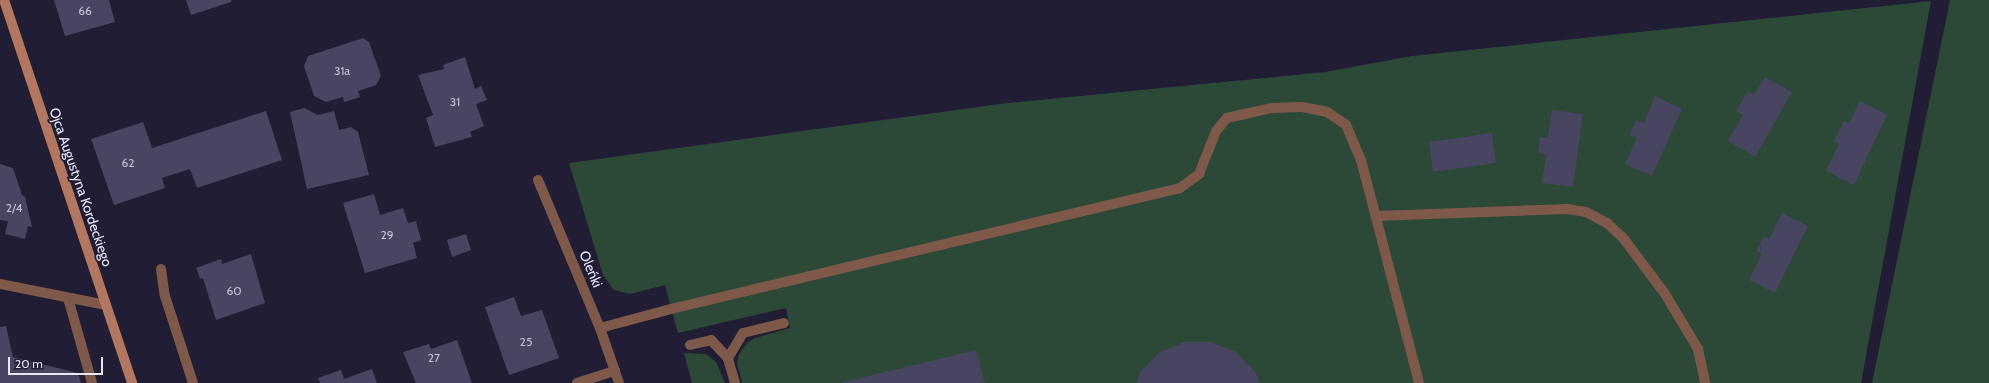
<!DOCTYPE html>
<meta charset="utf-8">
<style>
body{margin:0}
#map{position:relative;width:1989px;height:383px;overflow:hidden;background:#201d35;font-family:Cabin,sans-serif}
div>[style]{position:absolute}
.green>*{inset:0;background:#2b4936}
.building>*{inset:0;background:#474560}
.lane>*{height:10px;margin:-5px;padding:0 5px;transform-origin:5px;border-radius:5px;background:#7e5849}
.street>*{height:10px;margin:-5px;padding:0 5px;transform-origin:5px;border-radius:5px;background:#7e5849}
.secondary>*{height:10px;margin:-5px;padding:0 5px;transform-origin:5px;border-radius:5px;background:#b3765f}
span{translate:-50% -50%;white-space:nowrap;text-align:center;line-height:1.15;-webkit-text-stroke:3.5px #201d35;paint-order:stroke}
.number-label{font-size:12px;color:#c0bfd3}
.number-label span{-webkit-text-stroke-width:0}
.street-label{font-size:14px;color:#e9e8f9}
.scale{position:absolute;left:8px;top:357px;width:95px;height:18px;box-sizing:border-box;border:2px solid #e9e8f9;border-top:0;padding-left:5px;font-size:12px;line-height:14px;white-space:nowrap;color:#e9e8f9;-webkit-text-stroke:3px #201d35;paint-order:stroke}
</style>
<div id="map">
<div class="green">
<div style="clip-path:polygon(1950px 0,1989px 0,1989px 383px,1872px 383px)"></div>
<div style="clip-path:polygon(1931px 1px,1861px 383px,742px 383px,737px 363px,739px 354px,748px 342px,755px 338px,790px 328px,786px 308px,678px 333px,665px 285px,630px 294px,614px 290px,603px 275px,569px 163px,1008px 103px,1325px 72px,1412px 56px)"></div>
<div style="clip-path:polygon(684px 353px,706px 354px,716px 362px,725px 383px,692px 383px)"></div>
</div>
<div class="building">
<div style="clip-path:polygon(54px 0,109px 0,115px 22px,65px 36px)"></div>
<div style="clip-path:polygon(186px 0,231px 0,231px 2px,191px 15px)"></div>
<div style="clip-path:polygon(363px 38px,369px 42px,381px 76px,376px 85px,358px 91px,360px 97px,344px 102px,343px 97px,326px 102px,314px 96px,304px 66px,308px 56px)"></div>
<div style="clip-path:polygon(465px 57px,475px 89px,481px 86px,487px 100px,476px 104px,484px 126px,470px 132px,472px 137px,435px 147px,426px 118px,433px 115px,418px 75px,444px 69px,443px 65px)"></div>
<div style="clip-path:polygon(1765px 77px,1792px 92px,1755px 157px,1728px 141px,1743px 115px,1736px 111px,1748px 91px,1754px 95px)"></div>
<div style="clip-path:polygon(1655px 96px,1682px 109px,1652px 176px,1625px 164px,1637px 138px,1630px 135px,1636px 120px,1644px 123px)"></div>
<div style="clip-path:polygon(1860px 101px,1887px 115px,1854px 185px,1826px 171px,1839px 144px,1834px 141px,1844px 121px,1849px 123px)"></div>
<div style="clip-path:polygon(304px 108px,318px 115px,334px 111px,339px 130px,351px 127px,358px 132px,369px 175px,307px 189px,290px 112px)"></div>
<div style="clip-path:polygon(1552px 110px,1583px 114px,1573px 187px,1542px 183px,1546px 154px,1538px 153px,1540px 137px,1548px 138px)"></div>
<div style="clip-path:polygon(266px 111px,282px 160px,197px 188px,190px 169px,162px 178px,165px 188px,114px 205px,91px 139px,143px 122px,152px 148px)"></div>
<div style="clip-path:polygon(1492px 133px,1496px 163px,1433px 172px,1429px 142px)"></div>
<div style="clip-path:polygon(0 164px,13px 168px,22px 195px,25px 197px,32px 227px,28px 226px,25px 239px,5px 234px,8px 221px,0 220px)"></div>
<div style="clip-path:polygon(374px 194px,380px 215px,403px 208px,408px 223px,416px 221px,421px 240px,413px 243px,417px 258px,365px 273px,343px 203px)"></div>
<div style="clip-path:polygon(1782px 213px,1808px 226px,1775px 293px,1749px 280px,1762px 254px,1756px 251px,1764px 236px,1769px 239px)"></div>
<div style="clip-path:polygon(466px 234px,471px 250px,452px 257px,447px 240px)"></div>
<div style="clip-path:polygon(251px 254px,265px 303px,216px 320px,203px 278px,200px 279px,196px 268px,221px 259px,222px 264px)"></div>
<div style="clip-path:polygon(514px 297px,521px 316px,542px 310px,559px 358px,509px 375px,485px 307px)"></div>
<div style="clip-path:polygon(6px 326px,13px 357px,78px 373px,81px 383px,0 383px,0 327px)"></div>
<div style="clip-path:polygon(457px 340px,472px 383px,416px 383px,403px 352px,429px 344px,431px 349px)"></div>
<div style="clip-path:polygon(1184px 342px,1211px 342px,1236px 352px,1255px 372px,1260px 383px,1136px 383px,1140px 372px,1160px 352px)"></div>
<div style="clip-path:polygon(976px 350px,985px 383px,843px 383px,843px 382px)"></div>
<div style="clip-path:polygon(372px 369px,377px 383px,320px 383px,318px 378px,341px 370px,344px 379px)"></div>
</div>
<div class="lane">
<div style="left:1376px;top:216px;width:191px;rotate:-2.1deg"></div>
<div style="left:1567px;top:209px;width:19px;rotate:9deg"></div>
<div style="left:1586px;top:212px;width:24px;rotate:28deg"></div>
<div style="left:1607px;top:223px;width:23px;rotate:43deg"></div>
<div style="left:1624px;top:239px;width:69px;rotate:53.3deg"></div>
<div style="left:1665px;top:294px;width:64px;rotate:59deg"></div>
<div style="left:1698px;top:349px;width:35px;rotate:78deg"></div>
<div style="left:600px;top:328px;width:73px;rotate:-15deg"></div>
<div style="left:671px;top:309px;width:523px;rotate:-13.37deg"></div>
<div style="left:1180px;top:188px;width:24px;rotate:-36deg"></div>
<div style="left:1199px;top:174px;width:46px;rotate:-68.4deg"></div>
<div style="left:1216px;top:131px;width:17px;rotate:-50deg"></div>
<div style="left:1227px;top:118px;width:45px;rotate:-12.8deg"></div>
<div style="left:1271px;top:108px;width:31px;rotate:-2deg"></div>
<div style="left:1302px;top:107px;width:25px;rotate:11deg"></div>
<div style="left:1327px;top:112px;width:23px;rotate:34deg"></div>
<div style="left:1346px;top:125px;width:38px;rotate:67deg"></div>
<div style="left:1361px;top:160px;width:230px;rotate:75.4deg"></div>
<div style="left:690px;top:345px;width:22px;rotate:-13deg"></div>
<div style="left:711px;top:340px;width:25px;rotate:47deg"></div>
<div style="left:735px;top:383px;width:26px;rotate:-106deg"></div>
<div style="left:728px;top:358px;width:29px;rotate:-59deg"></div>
<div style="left:743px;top:333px;width:42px;rotate:-13.7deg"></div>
</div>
<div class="street">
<div style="left:538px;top:180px;width:160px;rotate:67.3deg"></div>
<div style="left:600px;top:328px;width:58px;rotate:70.9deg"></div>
<div style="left:161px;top:269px;width:27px;rotate:82deg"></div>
<div style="left:165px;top:296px;width:91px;rotate:72.2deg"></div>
<div style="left:0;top:284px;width:108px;rotate:11.2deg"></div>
<div style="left:68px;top:298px;width:88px;rotate:74.2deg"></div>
<div style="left:577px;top:383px;width:40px;rotate:-18deg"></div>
</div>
<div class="secondary">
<div style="left:4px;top:0;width:404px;rotate:71.5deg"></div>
</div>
<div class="number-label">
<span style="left:85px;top:11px">66</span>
<span style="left:342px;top:71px">31a</span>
<span style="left:455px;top:102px">31</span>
<span style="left:128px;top:163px">62</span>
<span style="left:14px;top:208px">2/4</span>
<span style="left:387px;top:235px">29</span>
<span style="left:234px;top:291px">60</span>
<span style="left:526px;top:342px">25</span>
<span style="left:434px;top:358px">27</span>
</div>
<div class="street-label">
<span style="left:81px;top:187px;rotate:71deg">Ojca Augustyna Kordeckiego</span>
<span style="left:591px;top:269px;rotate:67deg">Oleńki</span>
</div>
<div class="scale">20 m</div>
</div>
